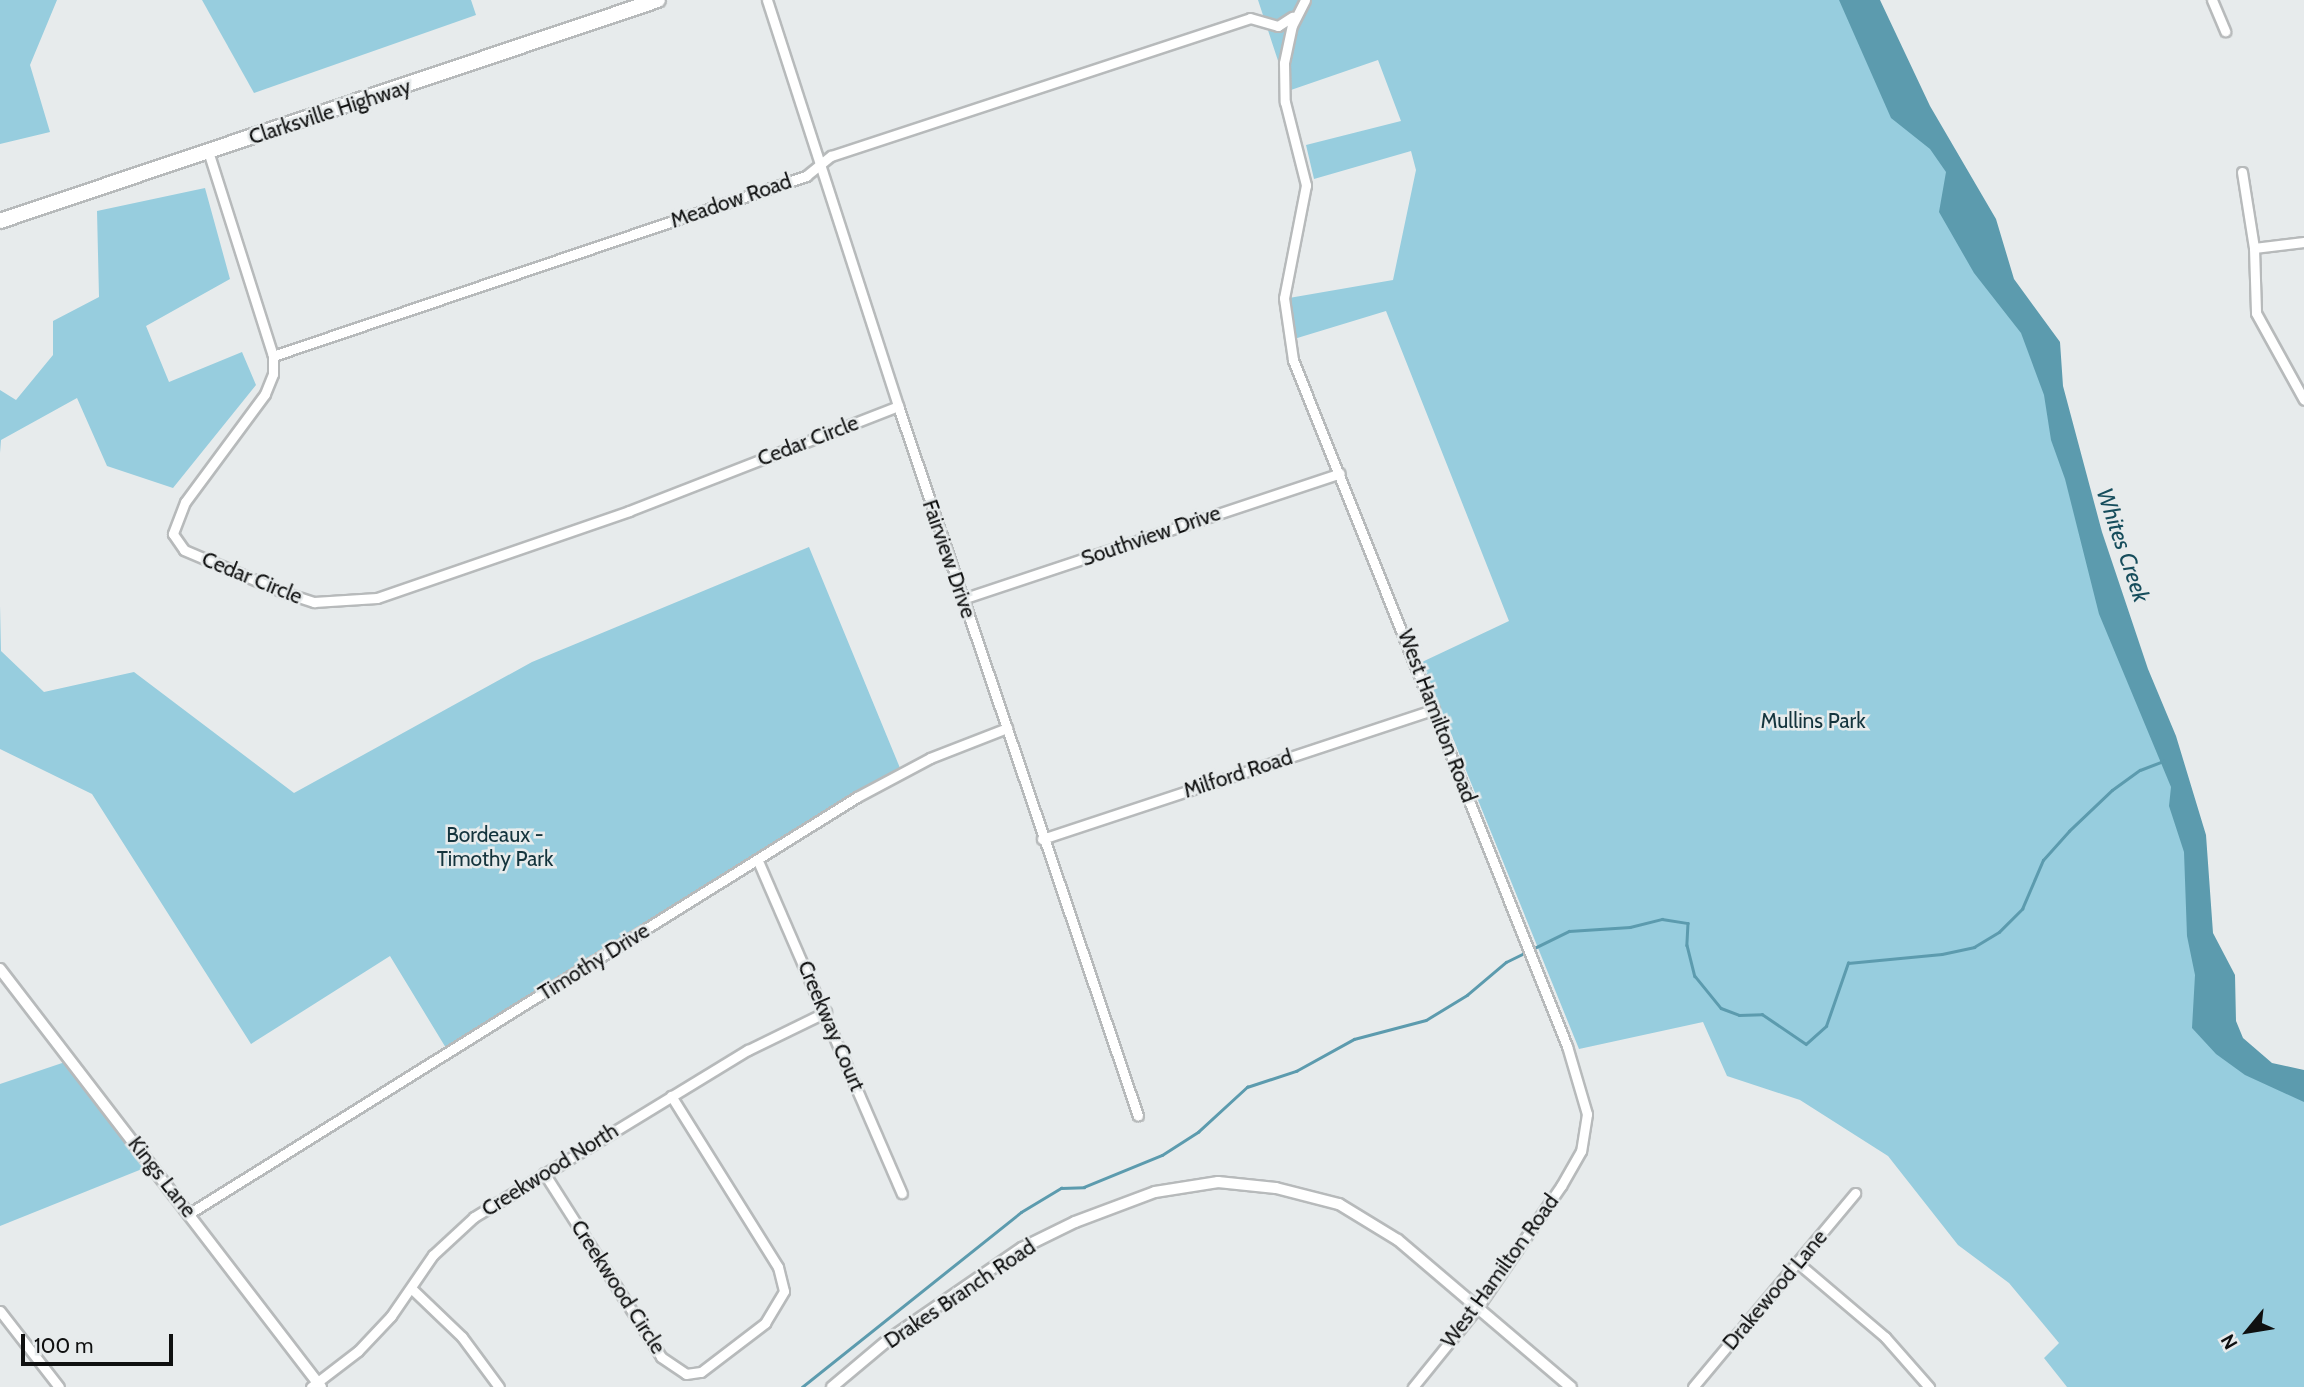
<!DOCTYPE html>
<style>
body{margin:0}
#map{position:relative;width:2304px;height:1387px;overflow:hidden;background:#e7ebec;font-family:Cabin,sans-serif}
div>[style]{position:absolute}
.green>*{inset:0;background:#97cdde}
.water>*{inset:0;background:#5c9bae}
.stream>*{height:2.5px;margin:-1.25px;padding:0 1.25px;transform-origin:1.25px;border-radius:1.25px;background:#5c9bae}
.roads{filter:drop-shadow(2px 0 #b7babb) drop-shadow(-2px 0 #b7babb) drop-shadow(0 2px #b7babb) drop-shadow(0 -2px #b7babb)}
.minor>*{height:9px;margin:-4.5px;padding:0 4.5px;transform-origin:4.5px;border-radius:4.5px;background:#fff}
.tertiary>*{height:10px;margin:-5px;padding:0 5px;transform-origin:5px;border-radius:5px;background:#fff}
.primary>*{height:14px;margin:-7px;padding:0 7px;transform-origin:7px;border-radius:7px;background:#fff}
span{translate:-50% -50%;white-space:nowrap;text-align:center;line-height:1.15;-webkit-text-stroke:5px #e7ebec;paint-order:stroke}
.street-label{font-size:21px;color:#0f1010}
.park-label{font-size:21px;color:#14343d}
.water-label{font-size:23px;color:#164d5c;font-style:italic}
.north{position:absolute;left:2213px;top:1296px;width:70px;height:70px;-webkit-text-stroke:5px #e7ebec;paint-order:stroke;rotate:240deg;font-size:19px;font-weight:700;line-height:28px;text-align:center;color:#0f1010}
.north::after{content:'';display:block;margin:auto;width:24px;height:32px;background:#0f1010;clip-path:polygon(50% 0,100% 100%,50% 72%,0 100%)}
.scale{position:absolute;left:21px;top:1334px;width:152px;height:32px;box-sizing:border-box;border:4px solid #0f1010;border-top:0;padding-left:9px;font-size:21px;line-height:24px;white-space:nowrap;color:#0f1010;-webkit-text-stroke:5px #e7ebec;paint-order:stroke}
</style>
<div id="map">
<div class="green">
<div style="clip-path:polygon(0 0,57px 0,30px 65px,50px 132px,0 144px)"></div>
<div style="clip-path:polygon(202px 0,471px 0,476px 15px,254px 93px)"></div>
<div style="clip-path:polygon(1258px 0,1853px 0,1951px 170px,2039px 354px,2172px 775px,2215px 1032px,2304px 1095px,2304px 1387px,2067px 1387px,2044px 1358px,2059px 1343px,2009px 1283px,1958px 1245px,1888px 1156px,1800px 1100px,1727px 1076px,1703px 1022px,1579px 1049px,1422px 662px,1509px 621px,1386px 311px,1294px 339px,1289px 314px,1289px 298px,1393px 280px,1416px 170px,1411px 151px,1314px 179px,1306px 145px,1401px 121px,1378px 60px,1288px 91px)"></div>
<div style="clip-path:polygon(205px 188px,230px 279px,146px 326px,169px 382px,242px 352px,256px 385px,173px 488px,107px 466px,77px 398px,1px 440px,0 453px,0 390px,16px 400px,53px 355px,53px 321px,99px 297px,97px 211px)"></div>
<div style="clip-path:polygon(809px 547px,900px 768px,446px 1048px,390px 956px,251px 1044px,92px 794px,0 749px,0 605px,1px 651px,44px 692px,134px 672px,294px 793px,532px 662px)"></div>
<div style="clip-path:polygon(71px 1060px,152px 1165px,0 1226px,0 1084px)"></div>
</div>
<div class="water">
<div style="clip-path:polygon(1839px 0,1880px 0,1930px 106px,1996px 219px,2014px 279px,2060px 342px,2063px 386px,2102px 532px,2148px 669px,2176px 736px,2206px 835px,2213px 933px,2235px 975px,2236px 1021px,2243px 1038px,2272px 1063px,2304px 1070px,2304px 1102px,2245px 1075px,2216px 1054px,2192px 1028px,2195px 975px,2187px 936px,2184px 852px,2169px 806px,2171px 787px,2099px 614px,2065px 479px,2051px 440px,2044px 395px,2021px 333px,1974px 273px,1939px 212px,1946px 172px,1930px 149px,1891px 118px)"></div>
</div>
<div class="stream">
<div style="left:802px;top:1387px;width:280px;rotate:-38.6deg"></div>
<div style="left:1021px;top:1212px;width:47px;rotate:-31deg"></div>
<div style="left:1061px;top:1188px;width:23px;rotate:-2deg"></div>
<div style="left:1084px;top:1187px;width:84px;rotate:-22.3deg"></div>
<div style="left:1162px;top:1155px;width:43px;rotate:-32.6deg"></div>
<div style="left:1198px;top:1132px;width:67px;rotate:-42.6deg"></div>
<div style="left:1247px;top:1087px;width:52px;rotate:-18.1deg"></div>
<div style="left:1296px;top:1071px;width:66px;rotate:-28.9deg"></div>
<div style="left:1354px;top:1039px;width:74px;rotate:-14.8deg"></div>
<div style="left:1426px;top:1020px;width:48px;rotate:-31.4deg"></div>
<div style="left:1467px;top:995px;width:51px;rotate:-40.2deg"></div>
<div style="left:1506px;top:962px;width:70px;rotate:-26.2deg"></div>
<div style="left:1569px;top:931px;width:61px;rotate:-3.8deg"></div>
<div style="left:1630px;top:927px;width:33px;rotate:-14deg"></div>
<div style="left:1662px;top:919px;width:26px;rotate:9deg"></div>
<div style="left:1688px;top:923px;width:22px;rotate:93deg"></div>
<div style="left:1687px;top:945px;width:32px;rotate:76deg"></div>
<div style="left:1695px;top:976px;width:41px;rotate:50.9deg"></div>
<div style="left:1721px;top:1008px;width:19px;rotate:21deg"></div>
<div style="left:1739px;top:1015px;width:23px;rotate:-2deg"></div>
<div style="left:1762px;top:1014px;width:53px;rotate:34.3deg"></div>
<div style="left:1806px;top:1044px;width:27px;rotate:-42deg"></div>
<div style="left:1826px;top:1026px;width:67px;rotate:-70.8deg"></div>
<div style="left:1848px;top:963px;width:94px;rotate:-5.5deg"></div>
<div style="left:1942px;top:954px;width:33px;rotate:-12deg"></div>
<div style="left:1974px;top:947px;width:29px;rotate:-31deg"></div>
<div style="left:1999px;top:932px;width:33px;rotate:-45deg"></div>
<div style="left:2022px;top:909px;width:53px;rotate:-66.8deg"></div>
<div style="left:2043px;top:860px;width:39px;rotate:-48deg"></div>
<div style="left:2069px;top:831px;width:59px;rotate:-43.6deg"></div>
<div style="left:2112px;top:790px;width:34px;rotate:-36deg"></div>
<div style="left:2140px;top:770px;width:25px;rotate:-21deg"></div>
</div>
<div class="roads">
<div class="minor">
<div style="left:767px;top:0;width:427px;rotate:72.1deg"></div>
<div style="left:898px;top:406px;width:749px;rotate:71.32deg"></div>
<div style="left:1305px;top:0;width:28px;rotate:117deg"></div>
<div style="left:1292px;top:25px;width:39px;rotate:102deg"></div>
<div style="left:1284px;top:63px;width:39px;rotate:89deg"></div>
<div style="left:1285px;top:102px;width:86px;rotate:75.8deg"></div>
<div style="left:1306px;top:185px;width:115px;rotate:101deg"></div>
<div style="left:1284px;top:298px;width:63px;rotate:81.7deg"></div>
<div style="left:1293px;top:360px;width:739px;rotate:68.23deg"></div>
<div style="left:1567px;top:1046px;width:71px;rotate:73.6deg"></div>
<div style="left:1587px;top:1114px;width:37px;rotate:99deg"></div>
<div style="left:1581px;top:1151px;width:40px;rotate:119.7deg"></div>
<div style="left:1561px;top:1186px;width:148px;rotate:124.5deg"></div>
<div style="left:1477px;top:1308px;width:102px;rotate:129deg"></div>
<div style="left:2212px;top:0;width:34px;rotate:67deg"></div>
<div style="left:208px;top:151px;width:215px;rotate:72.4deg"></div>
<div style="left:273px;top:356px;width:18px;rotate:90deg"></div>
<div style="left:273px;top:374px;width:22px;rotate:112deg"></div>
<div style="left:265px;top:394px;width:134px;rotate:126.5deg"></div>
<div style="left:185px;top:502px;width:34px;rotate:111deg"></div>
<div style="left:173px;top:534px;width:19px;rotate:55deg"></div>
<div style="left:184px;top:550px;width:108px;rotate:23deg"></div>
<div style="left:283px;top:592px;width:33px;rotate:18deg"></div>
<div style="left:314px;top:602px;width:63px;rotate:-3.6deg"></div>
<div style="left:377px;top:598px;width:267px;rotate:-19deg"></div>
<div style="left:629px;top:511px;width:289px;rotate:-21.3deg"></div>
<div style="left:2242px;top:172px;width:77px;rotate:81deg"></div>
<div style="left:2254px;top:248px;width:65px;rotate:88.2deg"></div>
<div style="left:2256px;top:313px;width:99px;rotate:61.1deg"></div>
<div style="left:2254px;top:248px;width:50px;rotate:-6.8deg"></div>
<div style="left:273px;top:356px;width:563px;rotate:-18.66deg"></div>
<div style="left:806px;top:176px;width:32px;rotate:-39deg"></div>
<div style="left:831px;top:156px;width:441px;rotate:-18.2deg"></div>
<div style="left:1250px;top:18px;width:29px;rotate:16deg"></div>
<div style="left:1278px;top:26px;width:17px;rotate:-33deg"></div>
<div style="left:962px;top:599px;width:398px;rotate:-18.4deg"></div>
<div style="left:1042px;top:839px;width:413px;rotate:-18.3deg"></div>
<div style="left:758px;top:861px;width:362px;rotate:66.6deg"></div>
<div style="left:544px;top:1173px;width:218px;rotate:57.5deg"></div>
<div style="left:661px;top:1357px;width:30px;rotate:34deg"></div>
<div style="left:686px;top:1374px;width:15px;rotate:-8deg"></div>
<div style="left:701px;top:1372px;width:81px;rotate:-37.4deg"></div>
<div style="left:765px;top:1323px;width:37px;rotate:-59deg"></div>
<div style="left:784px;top:1291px;width:25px;rotate:-104deg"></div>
<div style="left:778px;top:1267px;width:202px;rotate:-122deg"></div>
<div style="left:190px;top:1213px;width:786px;rotate:-31.95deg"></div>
<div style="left:857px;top:797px;width:83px;rotate:-28.1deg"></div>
<div style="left:930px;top:758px;width:83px;rotate:-21.3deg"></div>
<div style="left:1799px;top:1264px;width:113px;rotate:40.3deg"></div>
<div style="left:1885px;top:1337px;width:67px;rotate:48.7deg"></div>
<div style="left:412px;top:1289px;width:69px;rotate:43.8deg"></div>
<div style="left:462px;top:1337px;width:62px;rotate:53.5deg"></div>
<div style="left:0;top:1311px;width:96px;rotate:52.2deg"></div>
<div style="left:311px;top:1387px;width:59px;rotate:-37.5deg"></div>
<div style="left:358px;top:1351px;width:48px;rotate:-46.7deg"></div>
<div style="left:391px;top:1316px;width:74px;rotate:-55.5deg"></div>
<div style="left:433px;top:1255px;width:56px;rotate:-42.8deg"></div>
<div style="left:474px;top:1217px;width:321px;rotate:-31.4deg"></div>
<div style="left:748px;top:1050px;width:87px;rotate:-26deg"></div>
<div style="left:1693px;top:1387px;width:253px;rotate:-50.1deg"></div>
</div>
<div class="tertiary">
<div style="left:0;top:969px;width:527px;rotate:52.48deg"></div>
<div style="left:832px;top:1387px;width:73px;rotate:-40deg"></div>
<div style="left:888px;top:1340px;width:163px;rotate:-34.5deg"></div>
<div style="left:1022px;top:1248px;width:59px;rotate:-26.1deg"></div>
<div style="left:1075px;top:1222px;width:85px;rotate:-20.6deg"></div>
<div style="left:1155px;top:1192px;width:64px;rotate:-9deg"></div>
<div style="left:1218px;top:1182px;width:58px;rotate:5.9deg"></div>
<div style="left:1276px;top:1188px;width:65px;rotate:14.3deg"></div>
<div style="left:1339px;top:1204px;width:69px;rotate:31.4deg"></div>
<div style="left:1398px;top:1240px;width:227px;rotate:40.4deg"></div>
</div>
<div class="primary">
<div style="left:0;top:221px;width:694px;rotate:-18.57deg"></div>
</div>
</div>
<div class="street-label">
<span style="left:330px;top:112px;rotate:-18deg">Clarksville Highway</span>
<span style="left:731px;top:201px;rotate:-19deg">Meadow Road</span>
<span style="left:808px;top:441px;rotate:-21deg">Cedar Circle</span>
<span style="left:1151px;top:536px;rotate:-19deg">Southview Drive</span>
<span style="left:949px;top:559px;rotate:71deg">Fairview Drive</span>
<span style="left:252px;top:578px;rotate:22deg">Cedar Circle</span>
<span style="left:1437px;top:716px;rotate:69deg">West Hamilton Road</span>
<span style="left:1238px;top:774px;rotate:-18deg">Milford Road</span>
<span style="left:594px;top:962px;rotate:-32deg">Timothy Drive</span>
<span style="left:831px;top:1026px;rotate:67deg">Creekway Court</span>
<span style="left:550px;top:1170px;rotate:-32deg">Creekwood North</span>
<span style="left:162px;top:1177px;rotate:52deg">Kings Lane</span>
<span style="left:1500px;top:1271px;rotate:-54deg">West Hamilton Road</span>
<span style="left:618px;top:1287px;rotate:57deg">Creekwood Circle</span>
<span style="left:1775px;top:1290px;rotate:-50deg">Drakewood Lane</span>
<span style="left:960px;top:1294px;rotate:-34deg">Drakes Branch Road</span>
</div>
<div class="park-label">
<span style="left:1813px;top:721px">Mullins Park</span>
<span style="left:495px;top:847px">Bordeaux -<br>Timothy Park</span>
</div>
<div class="water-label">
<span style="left:2123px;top:545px;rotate:71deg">Whites Creek</span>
</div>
<div class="north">N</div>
<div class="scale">100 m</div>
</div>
